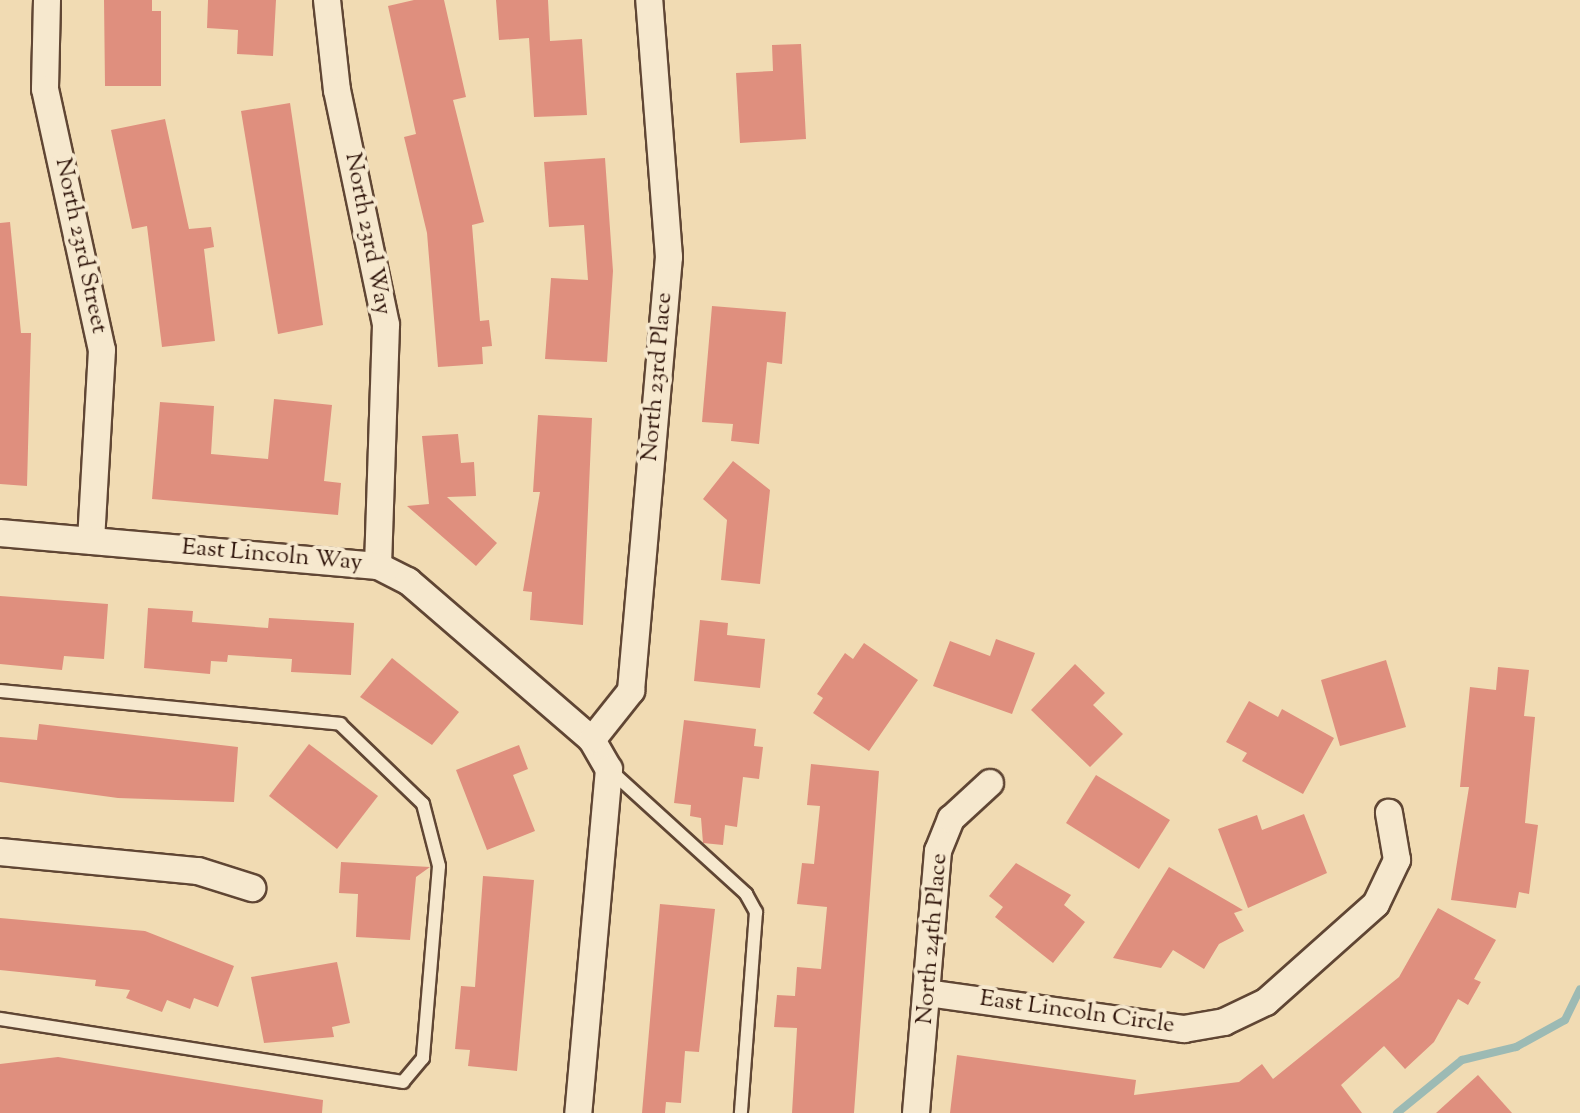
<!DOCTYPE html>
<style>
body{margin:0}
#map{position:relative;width:1580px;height:1113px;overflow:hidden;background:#f1dbb3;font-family:"Sorts Mill Goudy",serif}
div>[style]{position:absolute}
.stream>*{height:8px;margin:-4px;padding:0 4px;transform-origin:4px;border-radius:4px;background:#9cbab4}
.building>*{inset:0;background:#df8f7e}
.roads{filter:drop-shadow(2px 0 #604634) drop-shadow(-2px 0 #604634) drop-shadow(0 2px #604634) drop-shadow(0 -2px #604634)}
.lane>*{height:12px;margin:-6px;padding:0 6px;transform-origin:6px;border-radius:6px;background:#f6e8ce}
.street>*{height:26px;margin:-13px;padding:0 13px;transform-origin:13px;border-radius:13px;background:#f6e8ce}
span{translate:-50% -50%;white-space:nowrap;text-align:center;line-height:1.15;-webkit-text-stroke:8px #f6e8ce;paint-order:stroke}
.street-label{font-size:24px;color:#2f140a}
</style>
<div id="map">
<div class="stream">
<div style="left:1397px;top:1113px;width:84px;rotate:-39.2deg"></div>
<div style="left:1462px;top:1060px;width:56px;rotate:-13.5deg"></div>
<div style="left:1516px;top:1047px;width:56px;rotate:-28.9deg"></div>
<div style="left:1565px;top:1020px;width:34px;rotate:-64deg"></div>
</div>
<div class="building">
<div style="clip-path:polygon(104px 0,152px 0,152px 11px,161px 11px,161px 86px,105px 86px)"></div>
<div style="clip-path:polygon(208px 0,276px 0,273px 56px,237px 54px,238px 30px,207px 28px)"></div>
<div style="clip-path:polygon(414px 0,444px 0,466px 97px,453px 100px,484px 222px,472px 225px,480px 321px,489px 320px,492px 346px,482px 347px,483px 364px,438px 367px,427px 233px,404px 137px,416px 134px,388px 6px)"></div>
<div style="clip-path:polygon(496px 0,548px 0,550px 41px,582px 39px,587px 115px,534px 117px,529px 38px,499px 40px)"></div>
<div style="clip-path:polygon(801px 44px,806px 139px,740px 143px,736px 73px,773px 71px,772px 45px)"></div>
<div style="clip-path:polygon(290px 103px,323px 325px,278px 334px,241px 111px)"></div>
<div style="clip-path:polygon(165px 119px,189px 229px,211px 227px,214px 247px,204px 249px,215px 341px,162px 347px,147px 226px,132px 229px,111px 130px)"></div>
<div style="clip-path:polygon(605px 158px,613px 271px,607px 362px,545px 359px,551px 278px,588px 280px,584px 225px,549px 227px,544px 162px)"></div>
<div style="clip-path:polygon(10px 222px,21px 333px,31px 333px,27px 486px,0 484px,0 223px)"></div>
<div style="clip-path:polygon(712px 306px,786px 312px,782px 364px,767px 362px,759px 444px,731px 441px,733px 424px,702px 422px)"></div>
<div style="clip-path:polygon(274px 399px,332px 405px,324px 481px,341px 483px,338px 515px,152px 499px,160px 402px,214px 406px,211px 454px,268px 459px)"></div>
<div style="clip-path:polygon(538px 415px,592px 418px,583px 625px,530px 620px,532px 592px,523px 591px,540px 492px,533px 492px)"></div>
<div style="clip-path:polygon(458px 434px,461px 463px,474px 462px,476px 496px,447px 497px,497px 543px,476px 566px,407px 506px,429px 504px,422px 436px)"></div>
<div style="clip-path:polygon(733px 461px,770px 490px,760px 584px,721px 580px,727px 520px,703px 499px)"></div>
<div style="clip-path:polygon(0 596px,108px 604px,104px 659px,64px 656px,62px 670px,0 664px)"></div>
<div style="clip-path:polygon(148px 608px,193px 611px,192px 622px,268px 628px,269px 618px,354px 623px,351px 675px,291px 672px,292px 659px,228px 655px,227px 662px,211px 661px,210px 674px,144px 668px)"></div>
<div style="clip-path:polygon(700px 620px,728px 623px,727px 635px,765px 639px,760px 688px,694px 681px)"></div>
<div style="clip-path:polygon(996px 639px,1035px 653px,1012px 714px,933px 686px,950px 641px,990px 656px)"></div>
<div style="clip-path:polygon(864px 643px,918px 680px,869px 751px,813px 713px,823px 698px,817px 694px,845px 653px,853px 659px)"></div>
<div style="clip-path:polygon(392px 658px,459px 712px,432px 745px,360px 697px)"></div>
<div style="clip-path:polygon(1386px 660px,1406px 727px,1340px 746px,1321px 680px)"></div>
<div style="clip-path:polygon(1075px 664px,1105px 693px,1093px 705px,1123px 734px,1090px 767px,1031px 710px)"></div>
<div style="clip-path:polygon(1498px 667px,1529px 670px,1524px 716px,1535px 717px,1525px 823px,1538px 825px,1529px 894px,1519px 892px,1516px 908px,1451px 900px,1469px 787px,1460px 787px,1470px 687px,1496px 690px)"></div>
<div style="clip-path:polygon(1249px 701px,1278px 717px,1282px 709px,1334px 738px,1303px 794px,1242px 761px,1247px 753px,1226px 742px)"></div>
<div style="clip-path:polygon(684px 720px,756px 729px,754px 746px,763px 747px,759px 779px,743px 777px,737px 827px,725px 825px,723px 845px,703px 843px,701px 818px,690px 816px,691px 805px,674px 803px)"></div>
<div style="clip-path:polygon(39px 724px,238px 747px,234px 802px,118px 798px,0 782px,0 737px,37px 740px)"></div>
<div style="clip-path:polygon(309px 744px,378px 796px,337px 849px,269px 796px)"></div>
<div style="clip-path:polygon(519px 745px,528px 769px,513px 775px,535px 831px,487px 850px,456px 770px)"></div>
<div style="clip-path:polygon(811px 764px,879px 771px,854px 1113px,792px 1113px,797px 1028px,774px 1027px,777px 995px,795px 996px,797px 967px,821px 969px,827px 907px,797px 904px,802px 863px,814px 864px,820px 806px,807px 805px)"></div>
<div style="clip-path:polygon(1096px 775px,1170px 820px,1139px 869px,1066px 823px)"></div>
<div style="clip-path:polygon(1304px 814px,1327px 873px,1248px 908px,1218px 829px,1257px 815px,1262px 830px)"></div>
<div style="clip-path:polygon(341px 862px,430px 867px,416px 877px,410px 940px,356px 937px,358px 894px,339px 893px)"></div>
<div style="clip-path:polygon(1016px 863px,1071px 895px,1064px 905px,1085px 922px,1053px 963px,995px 917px,1003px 907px,989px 896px)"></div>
<div style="clip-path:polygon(1169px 867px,1243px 910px,1234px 913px,1244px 931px,1219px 944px,1204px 969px,1173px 950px,1161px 968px,1113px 958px)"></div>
<div style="clip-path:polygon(483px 876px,534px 880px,517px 1071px,468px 1066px,470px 1050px,455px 1049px,461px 986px,475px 987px)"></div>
<div style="clip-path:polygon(660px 904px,715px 909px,699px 1052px,685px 1051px,681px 1103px,666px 1102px,665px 1113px,642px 1113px)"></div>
<div style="clip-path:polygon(1438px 908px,1496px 940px,1474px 979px,1481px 982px,1468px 1005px,1458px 999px,1434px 1042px,1405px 1069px,1384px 1046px,1341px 1085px,1362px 1113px,950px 1113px,957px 1055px,1136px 1080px,1134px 1095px,1239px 1082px,1262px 1064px,1273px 1079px,1399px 977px)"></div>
<div style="clip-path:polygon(0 918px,145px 931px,234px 966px,218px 1007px,194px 998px,190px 1009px,167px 1000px,162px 1012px,126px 998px,130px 990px,95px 986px,96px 980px,0 970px)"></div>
<div style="clip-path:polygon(337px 962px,350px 1023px,332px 1027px,334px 1037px,264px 1043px,251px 977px)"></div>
<div style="clip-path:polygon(58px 1057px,323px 1100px,322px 1113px,0 1113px,0 1064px)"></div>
<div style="clip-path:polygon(1478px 1075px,1512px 1113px,1436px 1113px)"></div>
</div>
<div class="roads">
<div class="lane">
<div style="left:0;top:691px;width:342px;rotate:5.5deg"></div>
<div style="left:340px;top:724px;width:115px;rotate:43.9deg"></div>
<div style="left:423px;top:804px;width:64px;rotate:75.5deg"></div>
<div style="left:439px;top:866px;width:193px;rotate:94.8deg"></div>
<div style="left:423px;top:1058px;width:31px;rotate:130deg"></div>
<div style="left:403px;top:1082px;width:408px;rotate:-171.1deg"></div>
<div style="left:611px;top:771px;width:183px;rotate:42.3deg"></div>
<div style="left:746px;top:894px;width:21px;rotate:61deg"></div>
<div style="left:756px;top:912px;width:202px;rotate:94.3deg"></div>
</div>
<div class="street">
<div style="left:47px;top:0;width:89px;rotate:91.3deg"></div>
<div style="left:45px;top:89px;width:267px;rotate:77.7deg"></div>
<div style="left:102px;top:350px;width:191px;rotate:93.3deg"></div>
<div style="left:327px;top:0;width:91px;rotate:83.7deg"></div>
<div style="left:337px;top:90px;width:240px;rotate:78.2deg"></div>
<div style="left:386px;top:325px;width:241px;rotate:91.9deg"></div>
<div style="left:0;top:533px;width:379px;rotate:5deg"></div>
<div style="left:378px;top:566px;width:34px;rotate:27deg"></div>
<div style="left:408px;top:581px;width:243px;rotate:40.8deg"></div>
<div style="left:592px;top:740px;width:34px;rotate:60deg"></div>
<div style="left:609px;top:769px;width:345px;rotate:95.1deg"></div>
<div style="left:592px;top:740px;width:63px;rotate:-51.5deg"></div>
<div style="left:631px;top:691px;width:436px;rotate:-85deg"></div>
<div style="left:669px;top:257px;width:258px;rotate:-94.4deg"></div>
<div style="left:0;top:852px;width:199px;rotate:5.5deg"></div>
<div style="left:198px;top:871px;width:57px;rotate:17.5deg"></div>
<div style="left:927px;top:993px;width:260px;rotate:8deg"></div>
<div style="left:1184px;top:1029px;width:41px;rotate:-9.9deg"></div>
<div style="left:1224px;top:1022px;width:47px;rotate:-25.5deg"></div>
<div style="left:1266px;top:1002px;width:147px;rotate:-41.7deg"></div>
<div style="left:1376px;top:904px;width:49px;rotate:-64.5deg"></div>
<div style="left:1397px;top:860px;width:48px;rotate:-99.7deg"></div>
<div style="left:916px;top:1113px;width:263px;rotate:-85.2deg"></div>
<div style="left:938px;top:851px;width:35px;rotate:-68deg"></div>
<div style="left:951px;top:819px;width:53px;rotate:-42.7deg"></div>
</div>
</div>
<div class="street-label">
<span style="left:367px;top:234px;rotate:79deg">North 23rd Way</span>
<span style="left:80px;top:246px;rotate:78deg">North 23rd Street</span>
<span style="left:658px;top:377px;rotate:-85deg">North 23rd Place</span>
<span style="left:272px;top:556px;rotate:5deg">East Lincoln Way</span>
<span style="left:933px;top:939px;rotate:-85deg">North 24th Place</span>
<span style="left:1077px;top:1013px;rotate:8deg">East Lincoln Circle</span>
</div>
</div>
